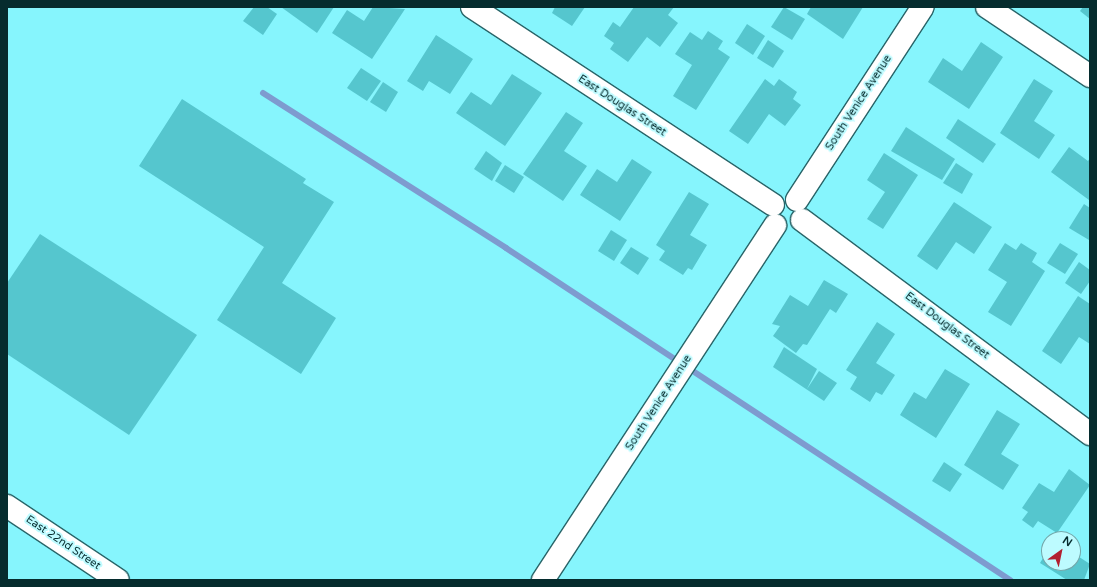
<!DOCTYPE html>
<style>
body{margin:0}
#map{position:relative;width:1097px;height:587px;overflow:hidden;background:#86f5fd;font-family:"Varela Round",sans-serif}
div>[style]{position:absolute}
.stream>*{height:6px;margin:-3px;padding:0 3px;transform-origin:3px;border-radius:3px;background:#7e9bcf}
.building>*{inset:0;background:#55c6ce}
.roads{filter:drop-shadow(1px 0 #296569) drop-shadow(-1px 0 #296569) drop-shadow(0 1px #296569) drop-shadow(0 -1px #296569)}
.minor>*{height:22px;margin:-11px;padding:0 11px;transform-origin:11px;border-radius:11px;background:#fff}
.major>*{height:22px;margin:-11px;padding:0 11px;transform-origin:11px;border-radius:11px;background:#fff}
span{translate:-50% -50%;white-space:nowrap;text-align:center;line-height:1.15;-webkit-text-stroke:4px #bdfbff;paint-order:stroke}
.street-label{font-size:11px;color:#062c2e}
.frame{position:absolute;inset:0;border:8px solid #062c2e;pointer-events:none}
.north{position:absolute;left:1041px;top:531px;width:40px;height:40px;box-sizing:border-box;background:#bdfbff;border:1px solid #74a8ab;border-radius:50%;rotate:33deg;font-size:11px;font-weight:700;line-height:16px;text-align:center;color:#062c2e}
.north::after{content:'';display:block;margin:auto;width:14px;height:18px;background:#b22030;clip-path:polygon(50% 0,100% 100%,50% 72%,0 100%)}
</style>
<div id="map">
<div class="stream">
<div style="left:263px;top:93px;width:288px;rotate:32.5deg"></div>
<div style="left:506px;top:248px;width:604px;rotate:33.37deg"></div>
</div>
<div class="building">
<div style="clip-path:polygon(254px 7px,267px 7px,277px 14px,263px 35px,243px 21px)"></div>
<div style="clip-path:polygon(281px 7px,334px 7px,317px 33px)"></div>
<div style="clip-path:polygon(373px 7px,405px 9px,372px 59px,332px 33px,347px 10px,364px 21px)"></div>
<div style="clip-path:polygon(555px 7px,585px 7px,572px 26px,552px 13px)"></div>
<div style="clip-path:polygon(634px 7px,674px 7px,668px 15px,678px 23px,660px 47px,647px 37px,628px 62px,610px 49px,614px 43px,604px 36px,613px 22px,620px 27px)"></div>
<div style="clip-path:polygon(784px 7px,805px 19px,792px 40px,771px 27px)"></div>
<div style="clip-path:polygon(811px 7px,863px 7px,843px 39px,807px 14px)"></div>
<div style="clip-path:polygon(1083px 7px,1090px 7px,1090px 19px,1080px 11px)"></div>
<div style="clip-path:polygon(747px 24px,765px 36px,753px 55px,735px 43px)"></div>
<div style="clip-path:polygon(708px 31px,723px 41px,718px 49px,730px 57px,696px 110px,673px 96px,692px 65px,675px 54px,690px 32px,702px 40px)"></div>
<div style="clip-path:polygon(436px 35px,473px 59px,450px 94px,429px 81px,423px 91px,407px 81px)"></div>
<div style="clip-path:polygon(768px 40px,784px 51px,773px 68px,757px 58px)"></div>
<div style="clip-path:polygon(981px 42px,1003px 57px,969px 109px,928px 82px,943px 58px,962px 71px)"></div>
<div style="clip-path:polygon(361px 68px,381px 81px,367px 101px,347px 88px)"></div>
<div style="clip-path:polygon(512px 74px,542px 93px,505px 146px,456px 113px,471px 92px,491px 105px)"></div>
<div style="clip-path:polygon(765px 79px,774px 86px,779px 79px,797px 92px,793px 99px,801px 105px,785px 126px,769px 114px,748px 144px,729px 131px)"></div>
<div style="clip-path:polygon(1034px 79px,1053px 91px,1034px 121px,1055px 135px,1039px 159px,1000px 133px)"></div>
<div style="clip-path:polygon(383px 82px,398px 92px,386px 112px,370px 102px)"></div>
<div style="clip-path:polygon(182px 99px,306px 179px,303px 183px,334px 202px,282px 283px,336px 318px,301px 374px,217px 320px,264px 247px,139px 166px)"></div>
<div style="clip-path:polygon(566px 112px,583px 123px,564px 151px,587px 166px,563px 201px,523px 174px)"></div>
<div style="clip-path:polygon(958px 119px,996px 144px,983px 163px,946px 138px)"></div>
<div style="clip-path:polygon(906px 127px,955px 159px,942px 180px,891px 151px)"></div>
<div style="clip-path:polygon(1069px 147px,1088px 161px,1090px 158px,1089px 200px,1051px 172px)"></div>
<div style="clip-path:polygon(486px 151px,502px 163px,492px 181px,474px 169px)"></div>
<div style="clip-path:polygon(884px 153px,918px 175px,883px 229px,867px 219px,885px 192px,867px 180px)"></div>
<div style="clip-path:polygon(632px 159px,652px 172px,620px 221px,580px 195px,597px 169px,617px 182px)"></div>
<div style="clip-path:polygon(956px 163px,973px 174px,962px 194px,943px 183px)"></div>
<div style="clip-path:polygon(505px 165px,524px 177px,514px 193px,495px 181px)"></div>
<div style="clip-path:polygon(689px 192px,709px 204px,690px 235px,707px 245px,692px 270px,688px 268px,683px 275px,659px 260px,665px 251px,656px 245px)"></div>
<div style="clip-path:polygon(954px 202px,992px 227px,974px 254px,956px 242px,937px 270px,917px 256px)"></div>
<div style="clip-path:polygon(1084px 204px,1090px 208px,1089px 240px,1069px 228px)"></div>
<div style="clip-path:polygon(611px 230px,627px 240px,614px 261px,598px 251px)"></div>
<div style="clip-path:polygon(40px 234px,197px 335px,129px 435px,7px 354px,7px 283px)"></div>
<div style="clip-path:polygon(1005px 243px,1016px 250px,1021px 243px,1037px 253px,1032px 262px,1045px 271px,1011px 326px,988px 312px,1007px 282px,988px 270px)"></div>
<div style="clip-path:polygon(1060px 243px,1078px 254px,1065px 274px,1047px 263px)"></div>
<div style="clip-path:polygon(631px 247px,649px 258px,638px 275px,620px 263px)"></div>
<div style="clip-path:polygon(1079px 262px,1090px 270px,1090px 281px,1081px 294px,1065px 283px)"></div>
<div style="clip-path:polygon(824px 280px,848px 294px,836px 313px,830px 309px,807px 345px,803px 344px,796px 353px,773px 336px,780px 326px,772px 324px,790px 295px,808px 306px)"></div>
<div style="clip-path:polygon(1078px 296px,1090px 304px,1090px 344px,1079px 337px,1061px 364px,1042px 351px)"></div>
<div style="clip-path:polygon(877px 322px,895px 334px,876px 363px,895px 375px,882px 395px,876px 392px,870px 402px,850px 389px,857px 377px,846px 370px)"></div>
<div style="clip-path:polygon(784px 347px,817px 369px,807px 389px,819px 371px,837px 383px,824px 401px,773px 367px)"></div>
<div style="clip-path:polygon(945px 369px,970px 384px,936px 438px,900px 415px,914px 392px,926px 399px)"></div>
<div style="clip-path:polygon(997px 410px,1020px 424px,1001px 454px,1019px 465px,1003px 490px,964px 465px)"></div>
<div style="clip-path:polygon(944px 462px,962px 474px,950px 492px,932px 481px)"></div>
<div style="clip-path:polygon(1069px 469px,1090px 485px,1057px 533px,1038px 521px,1033px 528px,1022px 520px,1028px 512px,1022px 508px,1039px 483px,1054px 492px)"></div>
<div style="clip-path:polygon(1049px 548px,1049px 563px,1073px 563px,1073px 553px,1090px 564px,1084px 580px,1067px 580px,1040px 563px)"></div>
</div>
<div class="roads">
<div class="minor">
<div style="left:472px;top:7px;width:360px;rotate:33.3deg"></div>
<div style="left:987px;top:7px;width:124px;rotate:33.8deg"></div>
<div style="left:797px;top:200px;width:230px;rotate:-56.9deg"></div>
<div style="left:802px;top:220px;width:359px;rotate:36.6deg"></div>
<div style="left:543px;top:580px;width:424px;rotate:-56.8deg"></div>
</div>
<div class="major">
<div style="left:7px;top:506px;width:133px;rotate:33.7deg"></div>
</div>
</div>
<div class="street-label">
<span style="left:859px;top:103px;rotate:-57deg">South Venice Avenue</span>
<span style="left:622px;top:106px;rotate:33deg">East Douglas Street</span>
<span style="left:947px;top:326px;rotate:37deg">East Douglas Street</span>
<span style="left:659px;top:403px;rotate:-57deg">South Venice Avenue</span>
<span style="left:63px;top:543px;rotate:34deg">East 22nd Street</span>
</div>
<div class="frame"></div>
<div class="north">N</div>
</div>
